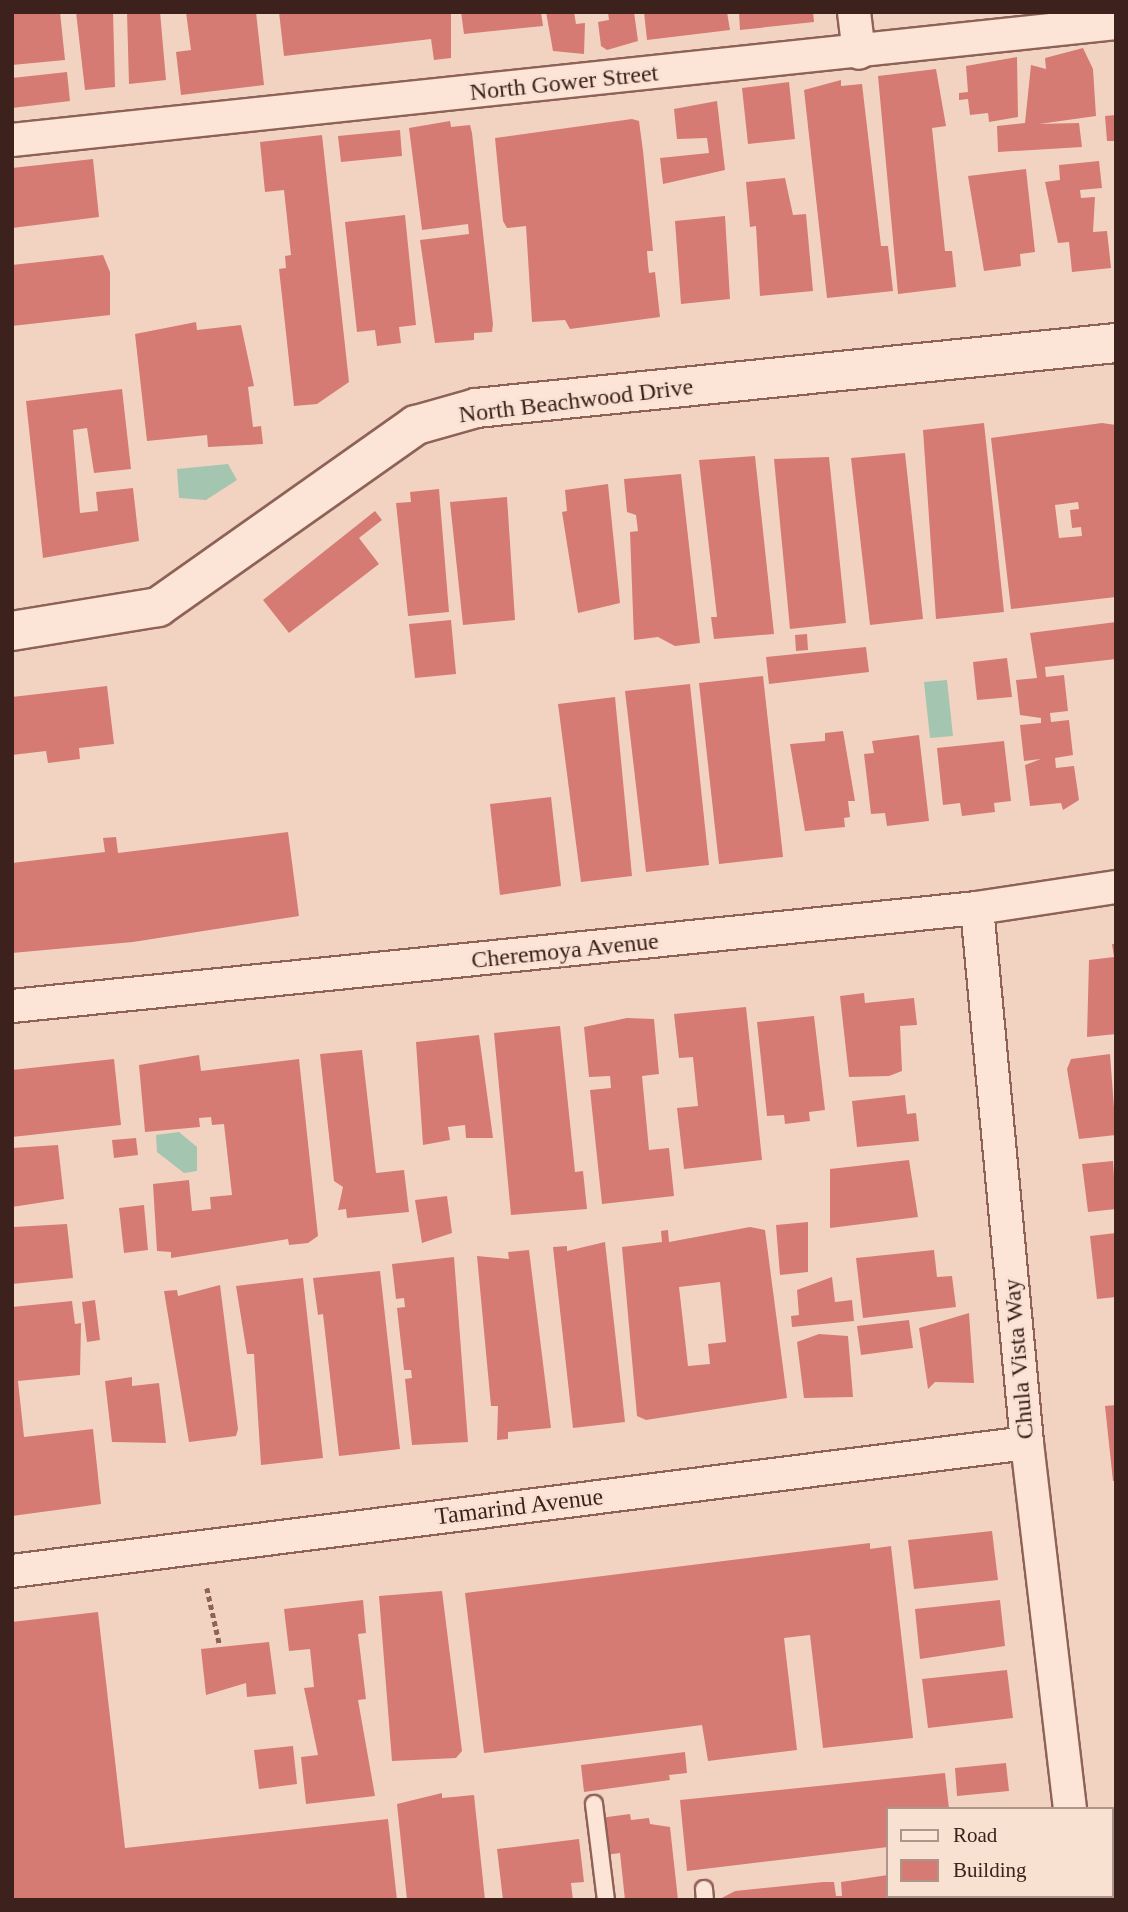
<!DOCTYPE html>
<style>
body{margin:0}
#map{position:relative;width:1128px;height:1912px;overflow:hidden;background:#f2d3c2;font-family:"Times New Roman",serif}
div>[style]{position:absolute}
.water>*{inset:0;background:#a4c5b0}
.building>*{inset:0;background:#d57b73}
.path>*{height:4.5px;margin-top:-2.25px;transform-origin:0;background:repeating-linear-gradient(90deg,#8e6257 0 5px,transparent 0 8.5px)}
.roads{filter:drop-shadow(2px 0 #8e6257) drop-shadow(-2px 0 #8e6257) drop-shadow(0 2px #8e6257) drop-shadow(0 -2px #8e6257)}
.lane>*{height:16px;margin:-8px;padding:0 8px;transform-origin:8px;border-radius:8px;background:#fce4d6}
.street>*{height:32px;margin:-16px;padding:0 16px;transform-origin:16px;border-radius:16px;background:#fce4d6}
.secondary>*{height:38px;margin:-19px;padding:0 19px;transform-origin:19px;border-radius:19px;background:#fce4d6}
span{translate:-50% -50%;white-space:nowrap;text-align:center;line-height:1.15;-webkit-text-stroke:5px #f9e1d2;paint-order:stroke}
.street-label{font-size:24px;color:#3d211c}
.frame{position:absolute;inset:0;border:14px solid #3d211c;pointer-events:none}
.legend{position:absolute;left:886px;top:1807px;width:228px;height:91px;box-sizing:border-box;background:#f9e1d2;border:2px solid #ae9489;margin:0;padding:9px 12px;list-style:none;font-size:21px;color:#3d211c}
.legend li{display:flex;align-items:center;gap:14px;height:35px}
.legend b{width:35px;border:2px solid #ae9489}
</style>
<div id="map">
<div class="water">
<div style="clip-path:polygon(228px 464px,237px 480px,206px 500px,179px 498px,177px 469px)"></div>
<div style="clip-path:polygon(947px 680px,953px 736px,930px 738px,924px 682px)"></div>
<div style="clip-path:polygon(179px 1132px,197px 1147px,197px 1171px,184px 1173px,157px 1152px,156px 1135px)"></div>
</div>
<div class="building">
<div style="clip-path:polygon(12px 12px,60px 12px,65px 60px,12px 65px)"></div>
<div style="clip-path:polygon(76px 12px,113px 12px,115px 87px,85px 90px)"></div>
<div style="clip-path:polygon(127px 12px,160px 12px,166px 80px,129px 84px)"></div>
<div style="clip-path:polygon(186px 12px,256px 12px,264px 85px,181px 95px,176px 52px,191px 50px)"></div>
<div style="clip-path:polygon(279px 12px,451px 12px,451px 58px,434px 60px,431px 39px,284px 56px)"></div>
<div style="clip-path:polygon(461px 12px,541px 12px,543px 26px,464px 34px)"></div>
<div style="clip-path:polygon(546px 12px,574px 12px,576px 24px,585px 23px,584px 54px,553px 51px)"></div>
<div style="clip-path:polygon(608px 12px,634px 12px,638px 41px,607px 50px,601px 46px,598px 22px,609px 20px)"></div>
<div style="clip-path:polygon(644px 12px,727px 12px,730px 30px,647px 40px)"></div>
<div style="clip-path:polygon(739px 12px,813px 12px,814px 22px,740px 30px)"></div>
<div style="clip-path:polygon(1083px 48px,1093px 69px,1096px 116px,1039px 124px,1079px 123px,1082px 147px,998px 152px,997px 126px,1025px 123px,1031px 65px,1046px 69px,1045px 58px)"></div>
<div style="clip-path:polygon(1017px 57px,1018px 117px,989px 122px,988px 113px,970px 115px,968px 99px,959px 100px,959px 93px,968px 92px,966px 66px)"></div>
<div style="clip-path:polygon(936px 69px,946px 126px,932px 128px,945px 251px,952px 251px,956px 287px,898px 294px,878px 76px)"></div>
<div style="clip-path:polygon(67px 72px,70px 101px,12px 108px,12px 78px)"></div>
<div style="clip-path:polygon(841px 80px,841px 86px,862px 84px,881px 246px,888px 246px,893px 291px,827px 298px,804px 90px)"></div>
<div style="clip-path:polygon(789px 82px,795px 139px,748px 144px,742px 88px)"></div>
<div style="clip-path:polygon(717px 101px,725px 170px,663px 184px,660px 158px,709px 153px,707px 138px,677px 139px,674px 109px)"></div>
<div style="clip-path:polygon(1116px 115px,1116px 141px,1107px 141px,1105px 116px)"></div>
<div style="clip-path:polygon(632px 119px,639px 121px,643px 151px,653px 251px,647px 251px,648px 264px,649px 273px,655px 272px,660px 317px,570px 329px,565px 320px,532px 322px,526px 226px,507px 228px,503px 221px,495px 138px)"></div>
<div style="clip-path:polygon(450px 121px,451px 127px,470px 125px,472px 133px,493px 324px,492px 332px,474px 333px,474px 340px,435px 343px,420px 240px,469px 234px,468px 224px,422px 230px,409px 128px)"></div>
<div style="clip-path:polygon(400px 130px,402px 156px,341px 162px,338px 136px)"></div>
<div style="clip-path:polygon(322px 135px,349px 382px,317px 404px,294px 406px,279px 269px,286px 268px,285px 256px,291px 255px,284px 190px,265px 192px,260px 142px)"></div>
<div style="clip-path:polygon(93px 159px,99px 217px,12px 228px,12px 168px)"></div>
<div style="clip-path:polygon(1099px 161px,1102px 188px,1080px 190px,1081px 198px,1095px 197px,1093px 232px,1107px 231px,1111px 268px,1072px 272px,1069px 242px,1058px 243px,1045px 182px,1060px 180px,1059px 165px)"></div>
<div style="clip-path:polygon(1026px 169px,1035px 252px,1020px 254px,1021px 266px,984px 271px,968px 176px)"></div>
<div style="clip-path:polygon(785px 178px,793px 215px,806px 214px,813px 291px,760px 296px,756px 226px,750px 227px,746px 182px)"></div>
<div style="clip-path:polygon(405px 215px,416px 325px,399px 327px,401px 343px,377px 346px,375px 330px,357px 332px,345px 222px)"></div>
<div style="clip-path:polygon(725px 216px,730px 299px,681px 304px,675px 221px)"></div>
<div style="clip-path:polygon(103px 255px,110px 272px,110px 315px,12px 326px,12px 265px)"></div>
<div style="clip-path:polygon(196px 322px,197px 330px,241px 325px,254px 386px,248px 387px,253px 427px,261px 426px,263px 444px,208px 447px,207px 435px,147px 441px,135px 334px)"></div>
<div style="clip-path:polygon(122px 389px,131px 469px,94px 473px,87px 428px,73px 430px,80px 513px,98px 511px,96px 492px,133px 488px,139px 541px,43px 558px,26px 401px)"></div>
<div style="clip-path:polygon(984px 423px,1004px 612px,936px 619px,923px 430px)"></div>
<div style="clip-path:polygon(evenodd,1102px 423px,1116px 425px,1116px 597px,1011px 609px,991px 438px,1102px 423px,1078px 502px,1079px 509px,1070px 510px,1072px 528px,1081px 527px,1082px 536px,1059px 538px,1055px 505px,1078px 502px)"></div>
<div style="clip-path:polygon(905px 453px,923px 619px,870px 625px,851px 458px)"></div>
<div style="clip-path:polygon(755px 456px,774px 634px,714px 639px,711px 617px,717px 617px,699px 460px)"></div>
<div style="clip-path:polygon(829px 457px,846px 623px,790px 629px,774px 459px)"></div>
<div style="clip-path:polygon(681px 474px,700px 643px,675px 646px,658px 637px,634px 640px,630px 532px,638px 531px,636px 515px,627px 512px,624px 479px)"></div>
<div style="clip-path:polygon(608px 484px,620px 603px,578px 613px,562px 512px,567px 511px,565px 490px)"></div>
<div style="clip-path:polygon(439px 489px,449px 612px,408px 616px,396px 503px,411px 502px,410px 492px)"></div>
<div style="clip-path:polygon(507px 497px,515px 620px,463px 625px,450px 502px)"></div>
<div style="clip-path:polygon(375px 511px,382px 520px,359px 538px,379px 564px,289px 633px,263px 600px)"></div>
<div style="clip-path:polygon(451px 620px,456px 674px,415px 678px,409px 624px)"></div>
<div style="clip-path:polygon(1116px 622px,1116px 659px,1045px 667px,1046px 677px,1064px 675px,1068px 711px,1050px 713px,1051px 722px,1069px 720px,1073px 755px,1055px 758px,1056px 768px,1074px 766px,1079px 800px,1063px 810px,1061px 803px,1030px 806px,1025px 765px,1041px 759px,1024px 761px,1020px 725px,1041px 723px,1041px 718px,1020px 715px,1016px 680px,1037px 678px,1030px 633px)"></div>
<div style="clip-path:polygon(807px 634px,808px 650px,796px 651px,795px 635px)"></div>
<div style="clip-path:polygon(866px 647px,869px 672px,769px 684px,766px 657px)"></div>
<div style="clip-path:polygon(1007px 658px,1012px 697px,977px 700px,973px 662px)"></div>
<div style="clip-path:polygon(763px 676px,783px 857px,719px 864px,699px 683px)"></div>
<div style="clip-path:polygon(690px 684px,709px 865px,646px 872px,625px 691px)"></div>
<div style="clip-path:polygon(107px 686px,114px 744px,79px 748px,80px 759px,48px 763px,46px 751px,12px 755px,12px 697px)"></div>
<div style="clip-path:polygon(615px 697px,632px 876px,581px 882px,558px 704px)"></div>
<div style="clip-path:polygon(843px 731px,855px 801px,848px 801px,850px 817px,844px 818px,845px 827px,805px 831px,790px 744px,825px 741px,825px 733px)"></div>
<div style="clip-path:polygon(919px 735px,929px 821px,887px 826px,885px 813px,871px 814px,864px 754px,874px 753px,872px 741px)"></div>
<div style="clip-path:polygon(1004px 741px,1011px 801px,994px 803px,995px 812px,962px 816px,960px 803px,943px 805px,937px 748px)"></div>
<div style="clip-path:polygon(551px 797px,561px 886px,500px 895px,490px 804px)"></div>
<div style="clip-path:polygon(288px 832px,299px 916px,133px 942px,12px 953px,12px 863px,105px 852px,103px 838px,116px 837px,118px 853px)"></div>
<div style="clip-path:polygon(1112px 944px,1116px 944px,1116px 1034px,1087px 1037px,1089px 960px,1114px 957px)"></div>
<div style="clip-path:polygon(864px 993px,865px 1003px,914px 998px,917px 1025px,900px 1026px,902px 1071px,889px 1076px,849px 1077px,840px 996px)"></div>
<div style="clip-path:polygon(746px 1007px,762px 1160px,684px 1169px,677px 1108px,698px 1106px,693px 1057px,679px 1058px,674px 1014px)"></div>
<div style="clip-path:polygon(814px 1016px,825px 1110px,809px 1112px,810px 1121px,785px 1124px,784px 1115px,767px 1116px,757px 1022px)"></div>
<div style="clip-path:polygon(627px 1018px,654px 1019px,659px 1074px,642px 1076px,649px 1150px,669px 1148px,674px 1196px,602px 1204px,590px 1090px,611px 1088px,610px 1076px,589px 1077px,584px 1027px)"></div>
<div style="clip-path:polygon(560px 1026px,575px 1172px,583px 1171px,587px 1209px,511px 1215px,494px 1033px)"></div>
<div style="clip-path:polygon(479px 1035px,493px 1138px,466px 1138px,465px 1125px,448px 1127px,450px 1140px,423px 1145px,416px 1042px)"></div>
<div style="clip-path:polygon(362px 1050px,376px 1173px,404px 1170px,409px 1212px,347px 1218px,346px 1209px,338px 1210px,343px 1187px,334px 1181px,320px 1054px)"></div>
<div style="clip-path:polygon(1110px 1054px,1116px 1135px,1079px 1139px,1067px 1069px,1071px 1059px)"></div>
<div style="clip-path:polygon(199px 1055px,201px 1071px,299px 1059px,318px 1236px,308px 1243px,289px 1245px,288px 1239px,171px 1258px,171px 1252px,157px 1251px,153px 1184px,189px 1180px,192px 1211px,211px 1209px,210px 1197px,232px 1195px,224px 1124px,212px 1125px,211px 1117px,199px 1118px,200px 1127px,145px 1132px,139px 1065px)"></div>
<div style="clip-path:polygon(114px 1059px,121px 1125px,12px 1137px,12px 1070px)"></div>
<div style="clip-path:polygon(905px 1095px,907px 1114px,916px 1113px,919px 1141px,857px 1147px,852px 1101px)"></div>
<div style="clip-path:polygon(136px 1138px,138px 1155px,114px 1158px,112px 1140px)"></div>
<div style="clip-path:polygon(58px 1145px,64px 1199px,12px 1207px,12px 1148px)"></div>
<div style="clip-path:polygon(909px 1160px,918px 1217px,830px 1228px,830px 1169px)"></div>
<div style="clip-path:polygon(1113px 1161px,1116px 1209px,1088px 1212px,1082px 1164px)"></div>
<div style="clip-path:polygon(447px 1196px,452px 1233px,422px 1243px,415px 1200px)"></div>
<div style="clip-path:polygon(144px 1205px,148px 1250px,124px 1253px,119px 1208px)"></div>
<div style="clip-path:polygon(808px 1222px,808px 1272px,780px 1275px,776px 1225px)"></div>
<div style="clip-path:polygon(67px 1224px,73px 1278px,12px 1284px,14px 1227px)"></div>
<div style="clip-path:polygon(evenodd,750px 1227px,765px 1230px,787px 1398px,646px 1420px,637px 1416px,622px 1247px,662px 1242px,661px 1231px,668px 1230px,669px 1242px,750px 1227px,720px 1282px,726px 1342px,708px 1344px,710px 1364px,688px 1366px,679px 1287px,720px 1282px)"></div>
<div style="clip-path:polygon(1116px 1233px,1116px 1297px,1097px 1299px,1090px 1236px)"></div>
<div style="clip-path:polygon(605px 1242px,625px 1422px,573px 1428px,553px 1247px,567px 1246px,567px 1251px)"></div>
<div style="clip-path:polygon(529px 1250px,551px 1428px,508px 1432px,508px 1439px,497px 1440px,498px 1406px,491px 1406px,477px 1256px,509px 1259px,508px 1252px)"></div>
<div style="clip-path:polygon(934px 1250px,937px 1277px,952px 1276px,956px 1307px,863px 1318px,856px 1258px)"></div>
<div style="clip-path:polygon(454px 1257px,468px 1442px,412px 1445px,405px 1379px,412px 1378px,411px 1370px,404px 1370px,397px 1308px,405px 1307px,404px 1298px,396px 1299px,392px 1264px)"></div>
<div style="clip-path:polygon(380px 1271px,400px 1449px,339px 1456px,323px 1314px,318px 1315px,313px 1278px)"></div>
<div style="clip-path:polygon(832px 1277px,835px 1302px,852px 1300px,854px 1321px,792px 1327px,791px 1316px,799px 1315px,797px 1290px)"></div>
<div style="clip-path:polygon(303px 1278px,323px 1458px,261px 1465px,254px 1354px,247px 1354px,236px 1286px)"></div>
<div style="clip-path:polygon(220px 1285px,238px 1429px,236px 1436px,189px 1442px,164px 1291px,177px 1290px,178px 1296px)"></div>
<div style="clip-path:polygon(95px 1300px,100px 1340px,87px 1342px,82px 1302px)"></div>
<div style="clip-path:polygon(72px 1301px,75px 1324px,81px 1323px,80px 1375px,18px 1381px,24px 1437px,93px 1429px,101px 1504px,12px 1516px,12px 1307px)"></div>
<div style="clip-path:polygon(969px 1313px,974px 1383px,935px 1382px,928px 1389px,919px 1328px)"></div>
<div style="clip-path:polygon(909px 1320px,913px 1348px,861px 1355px,857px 1326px)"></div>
<div style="clip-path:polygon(819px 1334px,848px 1336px,853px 1397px,804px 1398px,797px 1342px)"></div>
<div style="clip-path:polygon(132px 1377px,132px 1386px,159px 1383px,166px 1443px,112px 1442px,105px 1381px)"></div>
<div style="clip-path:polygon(1116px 1405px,1116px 1481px,1113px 1481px,1105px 1406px)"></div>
<div style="clip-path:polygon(992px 1531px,998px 1580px,914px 1589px,908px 1540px)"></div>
<div style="clip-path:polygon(870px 1543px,870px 1549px,891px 1546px,913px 1738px,823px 1748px,810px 1635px,784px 1638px,797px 1750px,708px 1761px,702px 1725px,484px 1753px,465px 1593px)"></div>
<div style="clip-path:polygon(442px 1591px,462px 1751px,456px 1758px,392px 1761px,379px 1596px)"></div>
<div style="clip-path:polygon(363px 1600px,366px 1633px,358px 1634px,366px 1699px,358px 1700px,375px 1796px,306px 1804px,301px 1757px,318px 1755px,304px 1688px,314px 1687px,310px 1649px,289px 1651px,284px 1609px)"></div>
<div style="clip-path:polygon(1000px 1600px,1005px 1646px,920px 1659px,915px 1609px)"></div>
<div style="clip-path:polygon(98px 1612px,125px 1848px,388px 1819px,397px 1900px,12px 1900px,12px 1622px)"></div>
<div style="clip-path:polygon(269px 1642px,276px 1694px,247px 1697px,246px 1683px,206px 1695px,201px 1649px)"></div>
<div style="clip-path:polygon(1007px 1670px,1013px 1718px,928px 1728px,922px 1679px)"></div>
<div style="clip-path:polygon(293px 1746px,297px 1784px,259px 1789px,254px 1750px)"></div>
<div style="clip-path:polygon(685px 1752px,687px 1773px,669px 1775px,670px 1780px,584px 1792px,581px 1765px)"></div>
<div style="clip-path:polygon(1006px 1763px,1009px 1791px,957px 1796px,955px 1768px)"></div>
<div style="clip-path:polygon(945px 1773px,949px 1809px,888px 1809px,888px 1847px,687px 1871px,680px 1800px)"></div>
<div style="clip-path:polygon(442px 1793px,442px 1798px,474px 1795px,485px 1900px,407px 1900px,397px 1804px)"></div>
<div style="clip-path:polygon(630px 1814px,631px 1820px,649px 1818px,650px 1824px,670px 1827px,678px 1900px,625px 1900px,620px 1853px,605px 1855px,600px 1818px)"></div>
<div style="clip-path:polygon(579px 1839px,584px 1882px,571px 1883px,573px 1900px,503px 1900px,497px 1849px)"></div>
<div style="clip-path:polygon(888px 1875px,888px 1896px,963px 1900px,718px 1900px,735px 1891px,823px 1882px,834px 1882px,836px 1896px,842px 1896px,841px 1882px)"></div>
<div style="clip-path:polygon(976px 1896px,1039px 1896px,1040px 1900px,976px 1900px)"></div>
</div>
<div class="path">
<div style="left:207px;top:1588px;width:59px;rotate:77.4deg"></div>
</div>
<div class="roads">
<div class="lane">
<div style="left:594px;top:1804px;width:97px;rotate:82.9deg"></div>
<div style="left:704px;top:1889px;width:11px;rotate:85deg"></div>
</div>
<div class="street">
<div style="left:854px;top:12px;width:41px;rotate:83deg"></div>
<div style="left:12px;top:140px;width:1110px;rotate:-6.05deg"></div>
<div style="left:977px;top:908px;width:537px;rotate:84.66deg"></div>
<div style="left:1027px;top:1443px;width:369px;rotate:83.3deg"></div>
<div style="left:12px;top:1006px;width:970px;rotate:-5.8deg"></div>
<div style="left:977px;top:908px;width:141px;rotate:-8.6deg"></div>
<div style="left:12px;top:1571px;width:1023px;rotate:-7.19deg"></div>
<div style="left:1080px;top:1896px;width:4px;rotate:76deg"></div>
</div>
<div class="secondary">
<div style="left:12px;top:631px;width:148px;rotate:-9.3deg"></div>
<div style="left:158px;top:607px;width:316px;rotate:-35.2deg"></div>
<div style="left:416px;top:425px;width:62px;rotate:-15.8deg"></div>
<div style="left:476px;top:408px;width:643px;rotate:-5.8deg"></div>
</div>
</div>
<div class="street-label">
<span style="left:564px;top:83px;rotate:-6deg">North Gower Street</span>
<span style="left:576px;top:401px;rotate:-7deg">North Beachwood Drive</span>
<span style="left:565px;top:951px;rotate:-6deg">Cheremoya Avenue</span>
<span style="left:1019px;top:1359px;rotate:-95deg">Chula Vista Way</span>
<span style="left:519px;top:1507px;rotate:-7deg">Tamarind Avenue</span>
</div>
<div class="frame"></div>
<ul class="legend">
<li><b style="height:9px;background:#fce4d6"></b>Road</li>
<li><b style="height:19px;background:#d57b73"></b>Building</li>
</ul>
</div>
